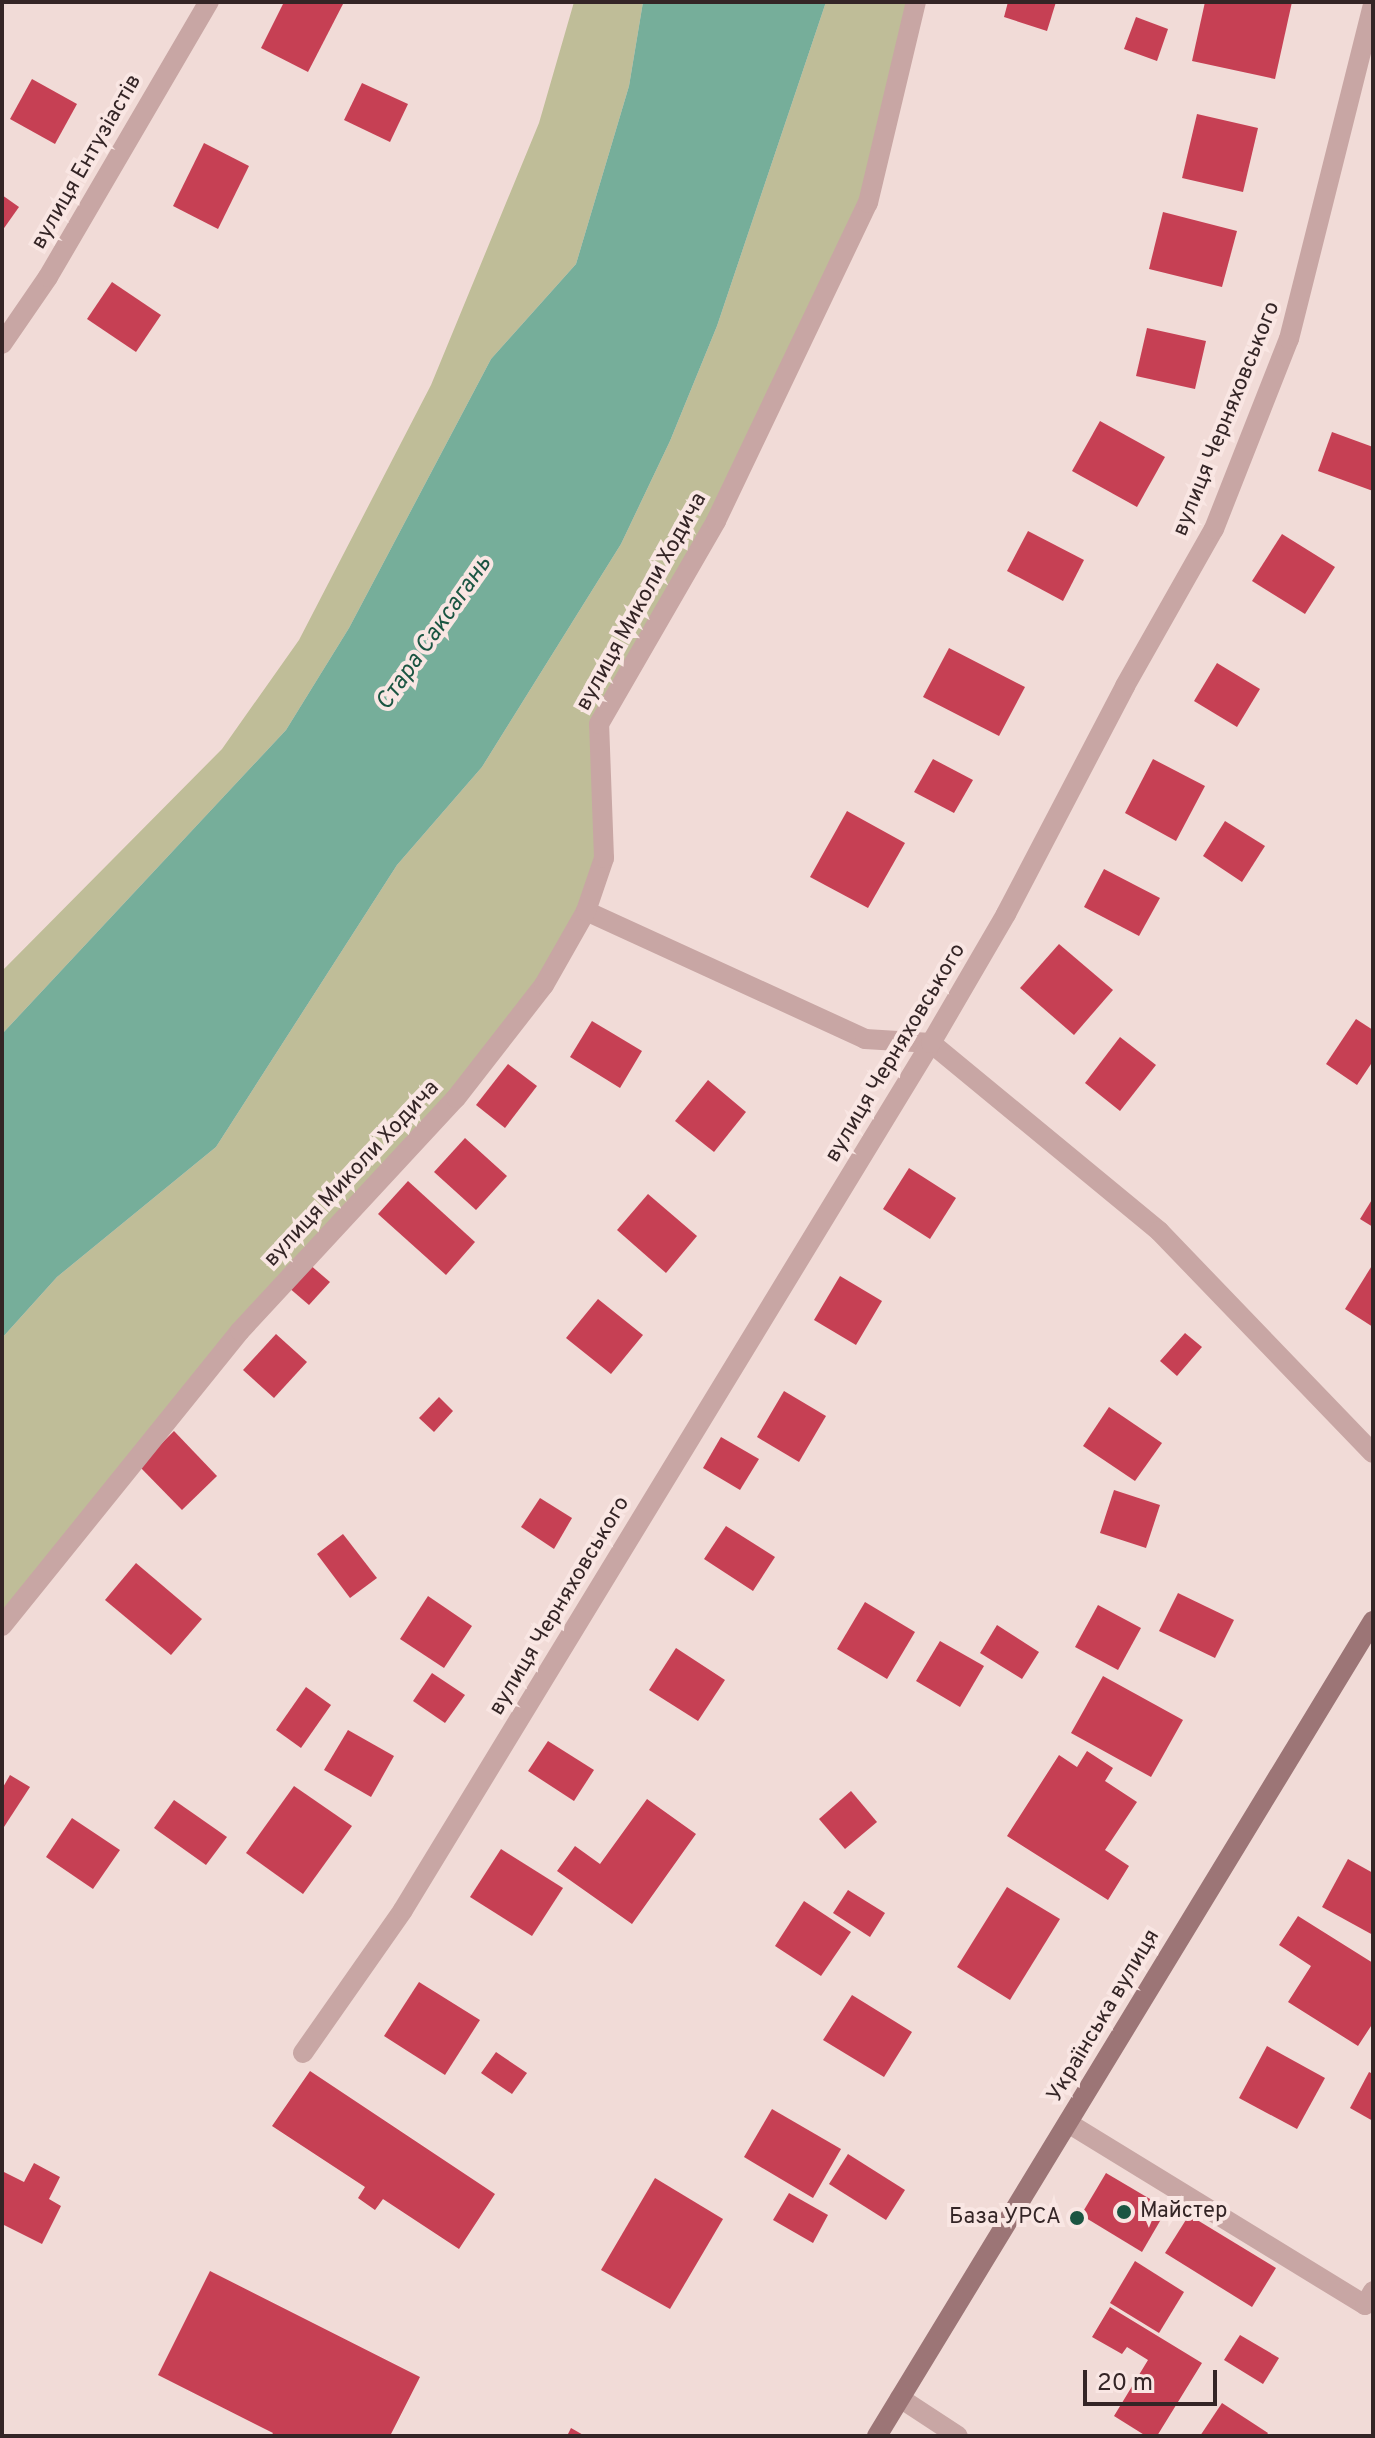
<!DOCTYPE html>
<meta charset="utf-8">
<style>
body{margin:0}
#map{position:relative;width:1375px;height:2438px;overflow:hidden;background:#f1dbd7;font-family:Overpass,sans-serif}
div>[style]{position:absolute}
.green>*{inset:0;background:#bfbd98}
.water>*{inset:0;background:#76ae9a}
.building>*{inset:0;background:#c64054}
.lane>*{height:20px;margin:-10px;padding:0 10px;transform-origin:10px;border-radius:10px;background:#c8a6a4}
.street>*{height:20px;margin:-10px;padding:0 10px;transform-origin:10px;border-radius:10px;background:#c8a6a4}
.secondary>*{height:20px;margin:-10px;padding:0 10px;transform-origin:10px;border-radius:10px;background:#9c7576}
.dots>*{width:22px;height:22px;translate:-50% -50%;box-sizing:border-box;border:4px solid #f9e6e3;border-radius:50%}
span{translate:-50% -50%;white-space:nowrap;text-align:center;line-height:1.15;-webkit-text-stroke:8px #f9e6e3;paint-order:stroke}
.street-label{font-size:22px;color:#342526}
.poi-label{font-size:22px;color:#342526}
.left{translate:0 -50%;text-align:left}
.right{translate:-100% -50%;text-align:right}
.water-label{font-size:24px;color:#1b5542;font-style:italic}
.frame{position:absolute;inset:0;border:4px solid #342526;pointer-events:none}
.scale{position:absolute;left:1083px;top:2370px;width:134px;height:36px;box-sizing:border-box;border:4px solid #342526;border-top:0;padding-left:10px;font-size:24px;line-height:28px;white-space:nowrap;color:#342526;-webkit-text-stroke:6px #f9e6e3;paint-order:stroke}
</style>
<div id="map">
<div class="green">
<div style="clip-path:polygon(574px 2px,643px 2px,629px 86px,576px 264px,491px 359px,349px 628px,286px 730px,2px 1034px,2px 971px,222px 749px,299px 640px,431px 385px,539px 123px)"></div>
<div style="clip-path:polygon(826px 2px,916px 2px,868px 203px,776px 400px,599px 724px,604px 858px,544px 985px,240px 1331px,2px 1626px,2px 1338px,57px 1277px,216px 1147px,397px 865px,482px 767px,621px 544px,670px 441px,717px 326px)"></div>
</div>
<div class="water">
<div style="clip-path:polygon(643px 2px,826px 2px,717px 326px,670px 441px,621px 544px,482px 767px,397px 865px,216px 1147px,57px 1277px,2px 1338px,2px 1034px,286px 730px,349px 628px,491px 359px,576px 264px,629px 86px)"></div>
</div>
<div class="building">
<div style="clip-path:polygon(284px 2px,343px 4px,308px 72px,261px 48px)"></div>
<div style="clip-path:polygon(1008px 2px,1056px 2px,1047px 31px,1004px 17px)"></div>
<div style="clip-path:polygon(1205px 2px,1292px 2px,1275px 79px,1192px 61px)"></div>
<div style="clip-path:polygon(1136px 17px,1168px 29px,1157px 61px,1124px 49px)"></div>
<div style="clip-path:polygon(32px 79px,77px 104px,55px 144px,10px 119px)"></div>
<div style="clip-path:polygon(362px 83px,408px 104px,390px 142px,344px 120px)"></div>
<div style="clip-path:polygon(1197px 114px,1258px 128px,1243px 192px,1182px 178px)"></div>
<div style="clip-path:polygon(204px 143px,249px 166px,218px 229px,173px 206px)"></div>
<div style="clip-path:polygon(2px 195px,19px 207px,2px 231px)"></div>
<div style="clip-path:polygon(1163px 212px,1237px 231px,1222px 287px,1149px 269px)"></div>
<div style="clip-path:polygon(112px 282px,161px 315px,136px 352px,87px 319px)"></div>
<div style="clip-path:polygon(1147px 328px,1206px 341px,1195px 389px,1136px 376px)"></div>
<div style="clip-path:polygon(1100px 421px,1165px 457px,1137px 507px,1072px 471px)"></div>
<div style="clip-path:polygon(1332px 432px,1373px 447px,1373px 491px,1318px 471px)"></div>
<div style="clip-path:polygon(1028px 531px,1084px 560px,1063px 601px,1007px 571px)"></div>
<div style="clip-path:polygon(1282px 534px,1335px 567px,1305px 614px,1252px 581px)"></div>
<div style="clip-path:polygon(949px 648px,1025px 687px,999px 736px,923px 697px)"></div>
<div style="clip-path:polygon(1217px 663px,1260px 689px,1237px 727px,1194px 701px)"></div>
<div style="clip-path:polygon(933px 759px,973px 780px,954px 813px,914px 792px)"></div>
<div style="clip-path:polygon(1153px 759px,1205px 786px,1176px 841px,1125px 813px)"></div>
<div style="clip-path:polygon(847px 811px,905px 843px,868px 908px,810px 877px)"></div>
<div style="clip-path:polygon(1225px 821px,1265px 846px,1242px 882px,1203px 856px)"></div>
<div style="clip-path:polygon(1104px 869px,1160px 898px,1139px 936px,1084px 907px)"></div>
<div style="clip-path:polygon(1059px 944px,1113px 990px,1074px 1035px,1020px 988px)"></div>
<div style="clip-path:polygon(1356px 1019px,1373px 1030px,1373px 1061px,1357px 1085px,1326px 1064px)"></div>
<div style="clip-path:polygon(592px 1021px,642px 1051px,620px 1088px,570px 1057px)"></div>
<div style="clip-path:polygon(1120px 1037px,1156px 1065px,1120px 1111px,1085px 1083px)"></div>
<div style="clip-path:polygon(508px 1064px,537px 1086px,505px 1128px,476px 1105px)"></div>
<div style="clip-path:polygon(708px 1080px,746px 1112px,714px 1152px,675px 1121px)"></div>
<div style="clip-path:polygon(465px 1138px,507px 1176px,476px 1210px,434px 1172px)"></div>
<div style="clip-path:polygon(909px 1168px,956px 1198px,930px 1239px,883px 1209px)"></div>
<div style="clip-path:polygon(408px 1181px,475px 1242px,446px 1275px,378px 1214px)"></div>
<div style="clip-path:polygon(648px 1194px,697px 1236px,666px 1273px,617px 1230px)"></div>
<div style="clip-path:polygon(1373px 1198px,1373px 1227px,1360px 1219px)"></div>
<div style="clip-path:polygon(309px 1264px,330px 1282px,309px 1305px,288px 1287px)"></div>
<div style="clip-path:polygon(1373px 1264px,1373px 1327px,1345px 1309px)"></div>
<div style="clip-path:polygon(840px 1276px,882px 1301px,856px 1345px,814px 1320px)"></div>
<div style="clip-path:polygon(598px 1299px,643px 1335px,611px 1374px,566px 1338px)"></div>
<div style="clip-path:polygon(1185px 1333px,1202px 1347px,1177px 1376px,1160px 1361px)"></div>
<div style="clip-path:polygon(276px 1334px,307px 1362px,274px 1398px,243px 1370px)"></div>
<div style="clip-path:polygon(784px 1391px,826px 1416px,799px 1462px,757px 1437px)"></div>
<div style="clip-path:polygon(439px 1397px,453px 1411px,434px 1432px,419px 1418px)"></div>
<div style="clip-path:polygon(1109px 1407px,1162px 1443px,1135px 1481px,1083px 1446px)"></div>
<div style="clip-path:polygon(174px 1431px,217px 1476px,182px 1510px,139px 1466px)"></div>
<div style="clip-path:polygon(721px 1437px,759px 1459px,740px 1490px,703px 1468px)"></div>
<div style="clip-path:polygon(1114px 1490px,1160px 1505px,1146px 1548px,1100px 1533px)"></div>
<div style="clip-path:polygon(540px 1498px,572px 1518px,554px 1549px,521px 1527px)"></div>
<div style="clip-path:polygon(726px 1526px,775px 1557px,753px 1591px,704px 1559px)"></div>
<div style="clip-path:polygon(343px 1534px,377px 1578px,350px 1598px,317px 1554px)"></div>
<div style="clip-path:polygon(136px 1563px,202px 1619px,171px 1655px,105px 1600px)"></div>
<div style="clip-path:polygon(1178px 1593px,1234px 1620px,1215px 1658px,1159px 1631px)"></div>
<div style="clip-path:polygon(428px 1596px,472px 1626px,444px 1668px,400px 1639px)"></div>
<div style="clip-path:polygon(865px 1602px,915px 1632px,887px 1679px,837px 1649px)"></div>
<div style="clip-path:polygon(1098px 1605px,1141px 1628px,1118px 1670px,1075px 1647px)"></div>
<div style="clip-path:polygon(997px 1625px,1039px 1652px,1022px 1679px,980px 1653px)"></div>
<div style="clip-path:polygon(940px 1641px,984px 1666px,960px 1707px,916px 1681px)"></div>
<div style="clip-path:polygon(676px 1648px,725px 1680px,698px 1721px,649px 1690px)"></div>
<div style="clip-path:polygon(432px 1673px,465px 1695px,445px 1723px,413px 1701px)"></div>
<div style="clip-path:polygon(1103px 1676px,1183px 1720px,1151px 1777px,1071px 1733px)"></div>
<div style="clip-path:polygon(306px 1687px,331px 1705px,301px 1748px,276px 1730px)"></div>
<div style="clip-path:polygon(348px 1730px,394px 1756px,371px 1797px,324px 1770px)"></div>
<div style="clip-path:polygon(548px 1741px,594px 1770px,574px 1801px,528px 1771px)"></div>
<div style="clip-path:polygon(1087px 1751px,1113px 1768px,1105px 1781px,1137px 1802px,1105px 1850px,1129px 1866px,1108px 1900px,1007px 1836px,1059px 1755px,1077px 1767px)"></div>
<div style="clip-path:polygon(10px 1775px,30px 1787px,2px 1830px,2px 1789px)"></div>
<div style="clip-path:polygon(294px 1786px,352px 1826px,303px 1894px,246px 1853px)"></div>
<div style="clip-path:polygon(851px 1791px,877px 1822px,845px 1849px,819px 1819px)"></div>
<div style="clip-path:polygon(647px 1799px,696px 1834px,632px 1924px,557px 1871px,575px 1846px,600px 1864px)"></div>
<div style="clip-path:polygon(174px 1800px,227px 1837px,206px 1865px,154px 1828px)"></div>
<div style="clip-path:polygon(72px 1818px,120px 1850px,93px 1889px,46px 1857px)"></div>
<div style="clip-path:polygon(501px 1849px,563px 1888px,532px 1936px,470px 1897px)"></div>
<div style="clip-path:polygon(1348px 1859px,1373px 1873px,1373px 1935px,1322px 1907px)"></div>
<div style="clip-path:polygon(1007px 1887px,1060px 1919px,1010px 2000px,957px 1967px)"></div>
<div style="clip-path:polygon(848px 1890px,885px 1913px,870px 1937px,833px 1913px)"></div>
<div style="clip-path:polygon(804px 1901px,851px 1932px,821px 1976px,775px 1946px)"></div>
<div style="clip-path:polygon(1298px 1916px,1373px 1963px,1373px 2023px,1358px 2046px,1288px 2002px,1311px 1966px,1279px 1945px)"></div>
<div style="clip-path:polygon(419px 1982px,480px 2020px,445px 2075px,384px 2036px)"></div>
<div style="clip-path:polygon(852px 1995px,912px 2032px,884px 2077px,823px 2040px)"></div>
<div style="clip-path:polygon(1267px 2046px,1325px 2078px,1297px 2129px,1239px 2098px)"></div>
<div style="clip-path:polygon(496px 2052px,527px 2073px,512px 2094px,481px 2073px)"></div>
<div style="clip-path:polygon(310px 2071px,495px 2194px,459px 2249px,383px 2199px,375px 2210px,358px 2198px,365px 2187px,272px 2126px)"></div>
<div style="clip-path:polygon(1369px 2072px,1373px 2074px,1373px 2121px,1350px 2108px)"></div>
<div style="clip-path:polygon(772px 2109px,841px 2149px,813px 2198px,744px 2157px)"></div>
<div style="clip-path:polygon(848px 2154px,905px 2190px,886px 2220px,829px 2184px)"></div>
<div style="clip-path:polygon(34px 2163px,60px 2177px,49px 2199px,61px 2206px,42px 2244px,2px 2224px,2px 2171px,24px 2182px)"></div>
<div style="clip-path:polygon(1106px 2173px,1167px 2209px,1142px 2252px,1081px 2215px)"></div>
<div style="clip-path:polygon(655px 2178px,723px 2219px,670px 2309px,601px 2270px)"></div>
<div style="clip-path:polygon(789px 2193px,828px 2215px,813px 2243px,773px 2220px)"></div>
<div style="clip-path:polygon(1189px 2215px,1276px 2268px,1252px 2307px,1165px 2253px)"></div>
<div style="clip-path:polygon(1135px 2261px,1184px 2292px,1159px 2333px,1110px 2303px)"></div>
<div style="clip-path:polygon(210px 2271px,420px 2377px,390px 2436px,271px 2436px,273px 2433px,158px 2375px)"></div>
<div style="clip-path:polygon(1110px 2307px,1202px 2363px,1157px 2436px,1146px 2436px,1114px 2416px,1148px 2360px,1127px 2347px,1122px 2354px,1092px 2337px)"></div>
<div style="clip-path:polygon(1240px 2335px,1279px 2358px,1263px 2384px,1224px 2360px)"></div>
<div style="clip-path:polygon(1222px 2403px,1268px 2433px,1266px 2436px,1200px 2436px)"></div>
<div style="clip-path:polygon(571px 2428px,585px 2436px,567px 2436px)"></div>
</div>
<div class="lane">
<div style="left:1068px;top:2123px;width:348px;rotate:31.5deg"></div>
<div style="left:1365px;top:2305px;width:16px;rotate:-60deg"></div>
</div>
<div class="street">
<div style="left:2px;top:344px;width:81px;rotate:-55.5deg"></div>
<div style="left:48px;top:277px;width:319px;rotate:-59.7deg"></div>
<div style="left:586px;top:911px;width:307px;rotate:24.6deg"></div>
<div style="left:865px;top:1039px;width:66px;rotate:3.5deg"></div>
<div style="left:931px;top:1043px;width:296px;rotate:39.5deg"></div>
<div style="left:1159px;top:1231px;width:308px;rotate:46.1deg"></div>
<div style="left:2px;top:1626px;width:379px;rotate:-51.1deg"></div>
<div style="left:240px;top:1331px;width:318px;rotate:-47.2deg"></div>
<div style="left:456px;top:1098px;width:143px;rotate:-52.1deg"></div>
<div style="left:544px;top:985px;width:85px;rotate:-60.4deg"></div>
<div style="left:586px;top:911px;width:56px;rotate:-71.2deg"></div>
<div style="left:604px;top:858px;width:134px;rotate:-92.1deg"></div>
<div style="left:599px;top:724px;width:234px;rotate:-60deg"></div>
<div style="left:716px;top:521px;width:352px;rotate:-64.5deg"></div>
<div style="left:868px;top:203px;width:207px;rotate:-76.6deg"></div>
<div style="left:303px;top:2053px;width:174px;rotate:-55deg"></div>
<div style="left:403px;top:1910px;width:1015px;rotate:-58.66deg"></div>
<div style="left:931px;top:1043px;width:149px;rotate:-59.8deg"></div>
<div style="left:1006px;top:914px;width:257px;rotate:-62.4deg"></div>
<div style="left:1125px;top:686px;width:180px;rotate:-60.5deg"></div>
<div style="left:1214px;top:529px;width:204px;rotate:-68.5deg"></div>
<div style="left:1289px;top:339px;width:345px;rotate:-75.9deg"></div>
<div style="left:900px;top:2398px;width:69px;rotate:33.2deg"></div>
</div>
<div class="secondary">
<div style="left:877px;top:2436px;width:954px;rotate:-58.68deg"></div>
</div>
<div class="dots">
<div style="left:1124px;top:2212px;background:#1b5542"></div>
<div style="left:1077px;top:2218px;background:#1b5542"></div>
</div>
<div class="street-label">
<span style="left:87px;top:162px;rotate:-60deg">вулиця Ентузіастів</span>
<span style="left:1227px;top:419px;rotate:-68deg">вулиця Черняховського</span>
<span style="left:642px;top:602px;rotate:-61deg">вулиця Миколи Ходича</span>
<span style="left:896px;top:1053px;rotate:-59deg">вулиця Черняховського</span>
<span style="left:352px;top:1174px;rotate:-47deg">вулиця Миколи Ходича</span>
<span style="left:560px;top:1606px;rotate:-59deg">вулиця Черняховського</span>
<span style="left:1104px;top:2016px;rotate:-59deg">Українська вулиця</span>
</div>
<div class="poi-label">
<span class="left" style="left:1140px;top:2212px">Майстер</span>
<span class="right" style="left:1061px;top:2218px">База УРСА</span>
</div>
<div class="water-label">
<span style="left:435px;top:634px;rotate:-55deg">Стара Саксагань</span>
</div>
<div class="frame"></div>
<div class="scale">20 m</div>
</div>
